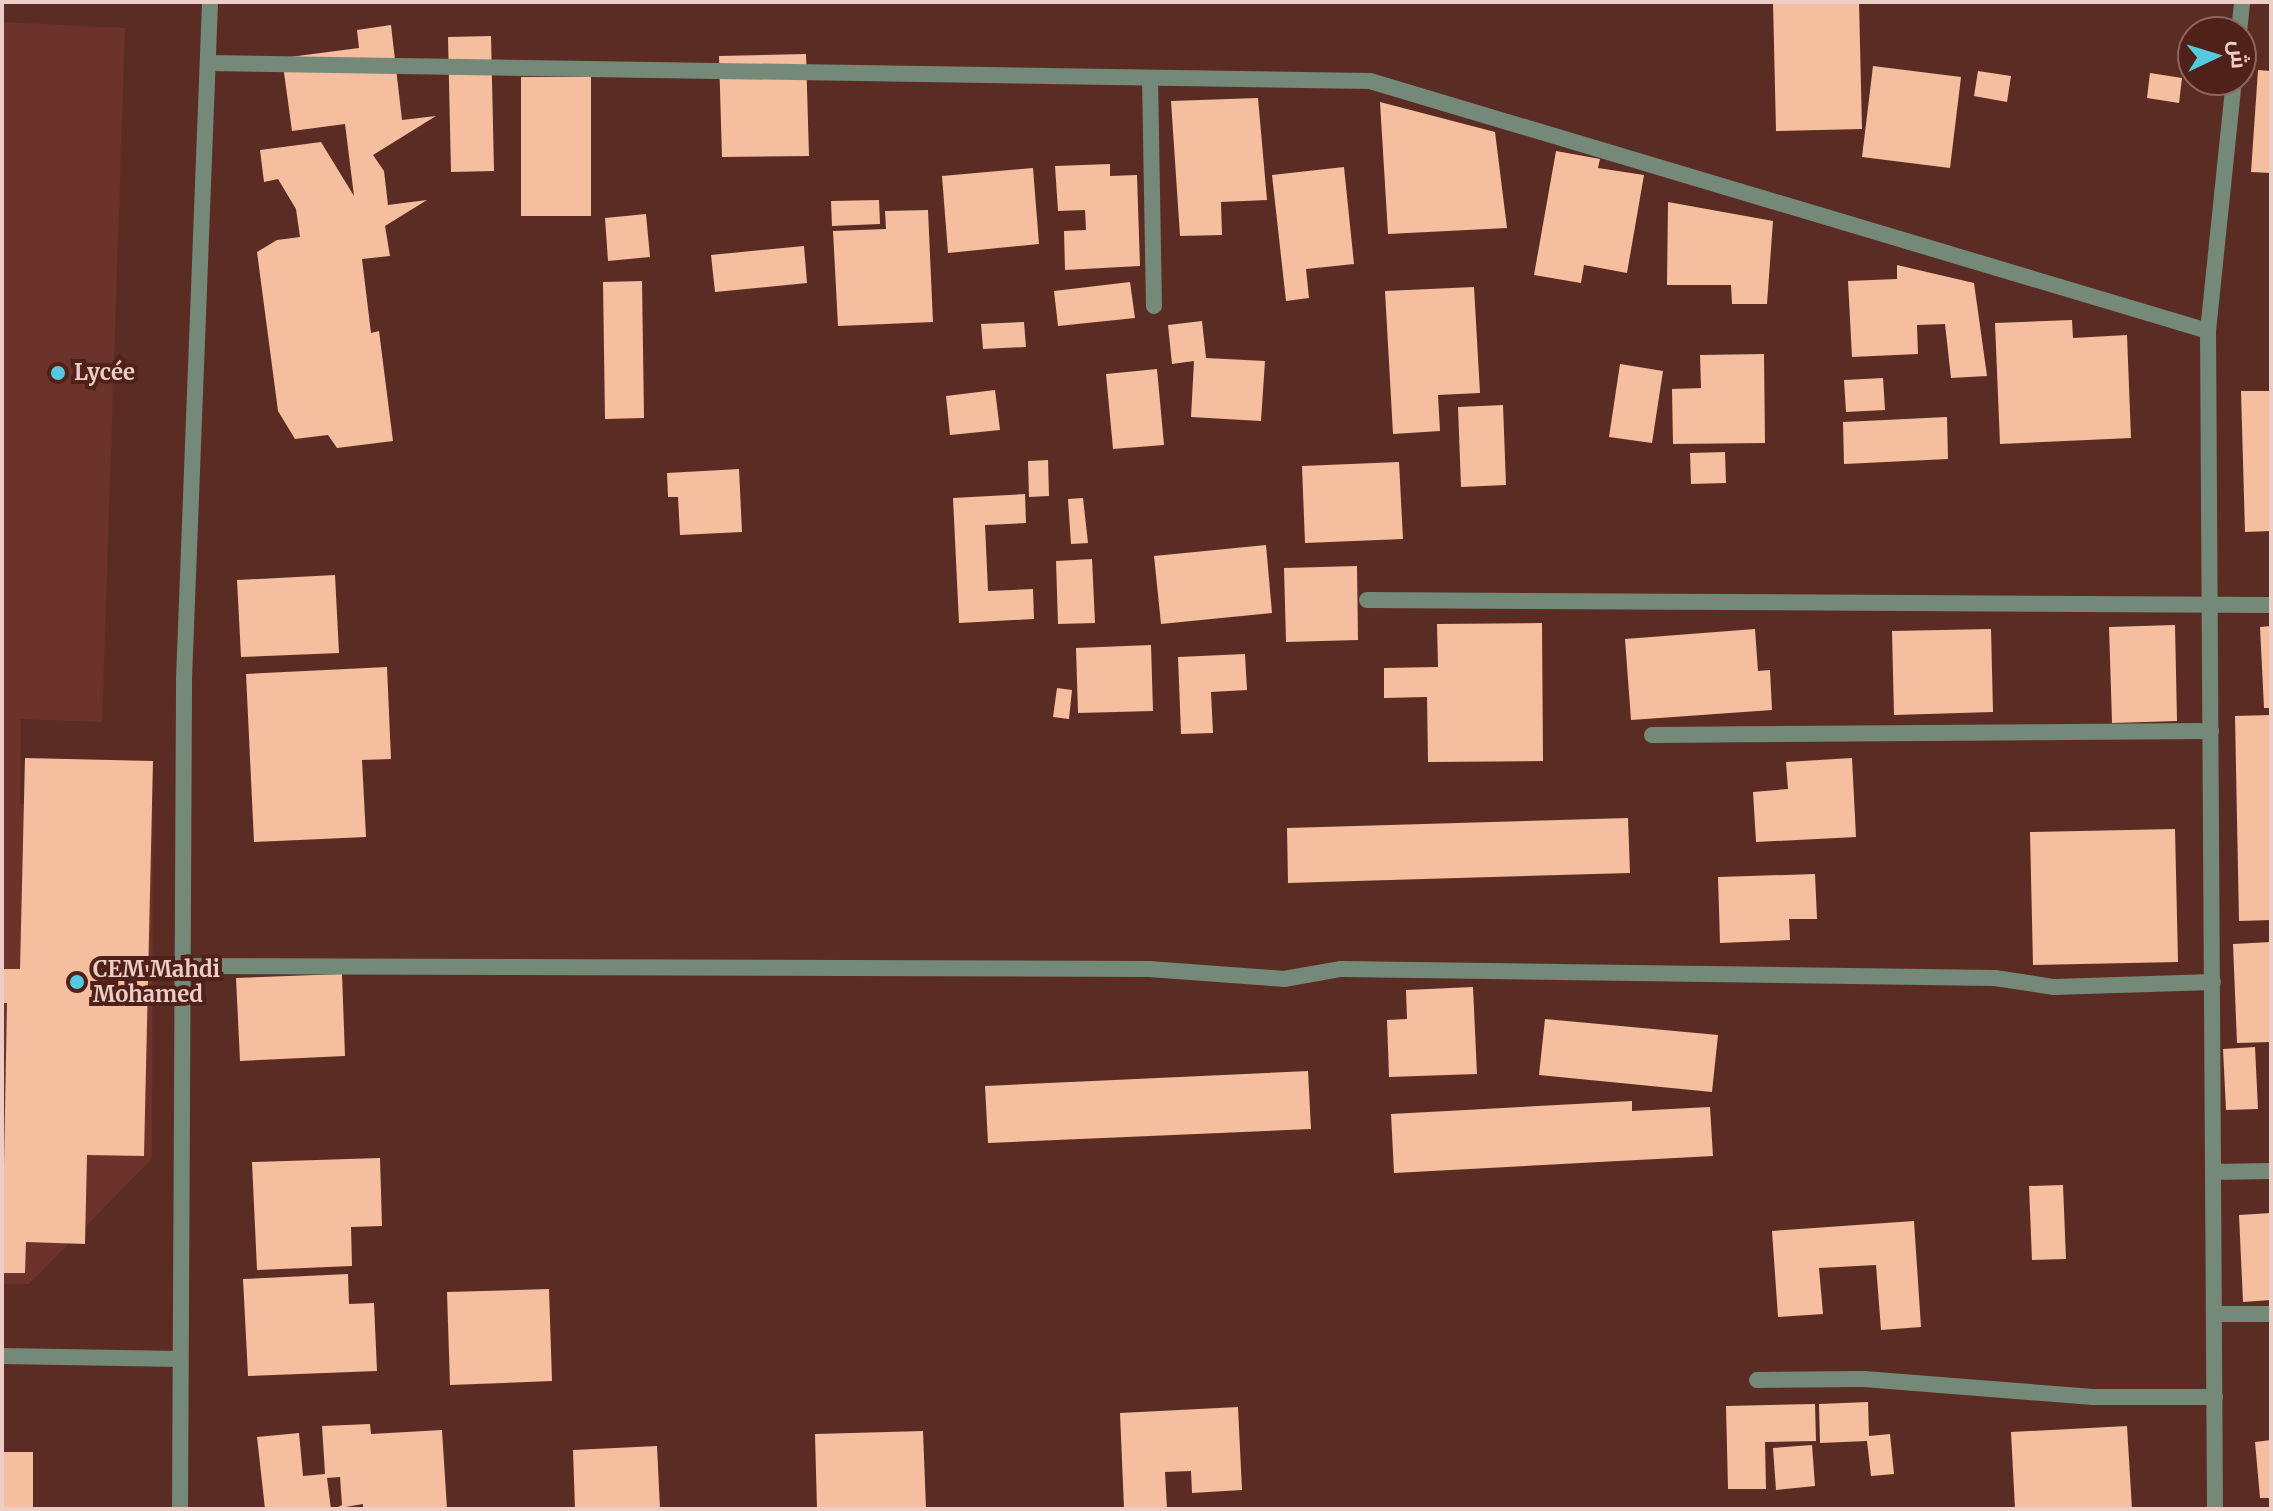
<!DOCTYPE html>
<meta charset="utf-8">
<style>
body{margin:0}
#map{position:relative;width:2273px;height:1511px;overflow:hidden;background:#5b2c23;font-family:Merriweather,Cairo,serif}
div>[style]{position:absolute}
.built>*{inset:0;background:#6b3329}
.building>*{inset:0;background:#f4be9f}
.service>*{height:16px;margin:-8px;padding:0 8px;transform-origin:8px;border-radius:8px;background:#758979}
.minor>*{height:16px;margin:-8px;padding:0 8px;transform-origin:8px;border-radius:8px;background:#758979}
.tertiary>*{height:16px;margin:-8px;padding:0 8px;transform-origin:8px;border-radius:8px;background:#758979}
.dots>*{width:22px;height:22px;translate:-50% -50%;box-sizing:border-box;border:4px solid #502119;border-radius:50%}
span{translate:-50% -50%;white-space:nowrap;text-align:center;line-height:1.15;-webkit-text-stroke:8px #502119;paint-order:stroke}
.poi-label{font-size:22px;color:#edcec7;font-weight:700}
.left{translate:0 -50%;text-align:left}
.frame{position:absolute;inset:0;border:4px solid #edcec7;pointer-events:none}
.north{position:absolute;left:2177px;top:16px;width:80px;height:80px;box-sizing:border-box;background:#502119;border:2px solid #8f665f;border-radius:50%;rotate:86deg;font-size:22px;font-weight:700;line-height:32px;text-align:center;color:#edcec7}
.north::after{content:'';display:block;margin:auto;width:28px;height:36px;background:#55cadf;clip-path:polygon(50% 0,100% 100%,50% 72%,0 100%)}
</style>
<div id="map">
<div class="built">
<div style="clip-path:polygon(2px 22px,125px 28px,102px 722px,21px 719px,20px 804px,153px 805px,152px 1159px,29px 1284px,2px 1284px)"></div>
</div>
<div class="building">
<div style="clip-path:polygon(1773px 2px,1859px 2px,1862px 129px,1776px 131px)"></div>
<div style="clip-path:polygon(391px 25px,402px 120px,436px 116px,373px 155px,384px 171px,388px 205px,427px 200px,385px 226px,390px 256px,362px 259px,371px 333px,379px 331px,393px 441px,337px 448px,328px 435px,295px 439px,278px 411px,257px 252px,277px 240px,300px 237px,296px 209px,278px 179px,264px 182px,260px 150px,321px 142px,354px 196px,345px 124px,292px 131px,282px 58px,359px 48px,357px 30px)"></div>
<div style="clip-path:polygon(491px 36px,494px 171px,451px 172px,448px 37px)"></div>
<div style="clip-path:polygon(806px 54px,809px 156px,722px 157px,719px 56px)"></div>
<div style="clip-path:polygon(1873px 66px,1961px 77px,1950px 168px,1862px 157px)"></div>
<div style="clip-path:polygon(2258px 70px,2271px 71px,2271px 173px,2251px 172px)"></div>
<div style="clip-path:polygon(1978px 71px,2011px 76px,2007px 102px,1974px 96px)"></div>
<div style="clip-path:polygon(2150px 73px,2182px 78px,2179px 103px,2147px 98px)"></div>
<div style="clip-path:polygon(521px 77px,591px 77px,591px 216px,521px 216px)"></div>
<div style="clip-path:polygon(1258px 98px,1267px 200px,1221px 202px,1222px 235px,1180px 236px,1171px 101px)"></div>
<div style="clip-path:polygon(1380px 102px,1495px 132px,1507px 228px,1388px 234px)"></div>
<div style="clip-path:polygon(1556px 151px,1600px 159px,1598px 168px,1644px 175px,1627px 273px,1584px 265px,1581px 283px,1534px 275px)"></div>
<div style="clip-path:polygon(1110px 164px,1110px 176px,1137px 175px,1140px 266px,1065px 270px,1064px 231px,1086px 230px,1085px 210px,1058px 211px,1055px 166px)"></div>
<div style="clip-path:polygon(1344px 167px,1354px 264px,1306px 269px,1309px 298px,1286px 301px,1272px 175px)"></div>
<div style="clip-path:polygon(1033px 168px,1039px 244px,948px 253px,942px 176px)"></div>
<div style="clip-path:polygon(879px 200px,880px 224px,832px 226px,831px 201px)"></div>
<div style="clip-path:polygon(1668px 202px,1773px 221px,1767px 304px,1732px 304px,1731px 285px,1667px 285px)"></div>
<div style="clip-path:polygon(928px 210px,933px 322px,838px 326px,833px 231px,886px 229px,885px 211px)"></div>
<div style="clip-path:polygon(646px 214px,650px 257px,608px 261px,605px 218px)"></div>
<div style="clip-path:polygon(804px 246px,807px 283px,715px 292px,711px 255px)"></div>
<div style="clip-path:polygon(1897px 265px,1974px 283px,1987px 376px,1951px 378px,1945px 324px,1917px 325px,1918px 354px,1852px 357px,1848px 281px,1897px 279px)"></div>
<div style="clip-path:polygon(642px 281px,644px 418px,605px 419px,603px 282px)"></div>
<div style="clip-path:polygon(1130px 282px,1135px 318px,1058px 326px,1054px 291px)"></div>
<div style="clip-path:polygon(1474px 287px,1480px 393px,1438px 395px,1440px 431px,1393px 434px,1385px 291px)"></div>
<div style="clip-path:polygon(2072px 320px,2073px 338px,2127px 335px,2131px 438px,2000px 444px,1995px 323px)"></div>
<div style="clip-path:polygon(1202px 321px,1206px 358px,1265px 361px,1261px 421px,1191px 417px,1194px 361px,1172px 364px,1168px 325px)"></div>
<div style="clip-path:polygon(1024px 322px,1026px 347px,983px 349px,981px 324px)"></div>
<div style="clip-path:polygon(1764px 354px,1765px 443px,1673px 444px,1672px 389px,1701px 388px,1700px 355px)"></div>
<div style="clip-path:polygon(1620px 364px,1663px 371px,1652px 443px,1609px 437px)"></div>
<div style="clip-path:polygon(1157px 369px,1164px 445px,1113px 449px,1106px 374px)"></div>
<div style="clip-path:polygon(1883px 378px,1885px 410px,1846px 412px,1844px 380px)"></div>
<div style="clip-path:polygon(995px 390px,1000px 430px,950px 435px,946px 396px)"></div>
<div style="clip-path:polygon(2241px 391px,2271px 391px,2271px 531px,2245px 532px)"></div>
<div style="clip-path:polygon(1503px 405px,1506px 485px,1461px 487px,1458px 407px)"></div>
<div style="clip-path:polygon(1947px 417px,1948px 459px,1844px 464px,1843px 422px)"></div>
<div style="clip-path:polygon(1725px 452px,1726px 483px,1691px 484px,1690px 453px)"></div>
<div style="clip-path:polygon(1048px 460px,1049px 496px,1029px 497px,1028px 461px)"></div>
<div style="clip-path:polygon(1399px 462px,1403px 539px,1305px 543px,1302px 466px)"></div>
<div style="clip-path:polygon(739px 469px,742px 532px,680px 535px,678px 497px,668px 497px,667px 473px)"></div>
<div style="clip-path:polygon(1025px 494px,1026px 523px,985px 525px,988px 591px,1033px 589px,1034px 619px,959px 623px,953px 498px)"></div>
<div style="clip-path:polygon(1083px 498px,1088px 543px,1071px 544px,1068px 499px)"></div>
<div style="clip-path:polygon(1266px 545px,1272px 613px,1161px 624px,1154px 556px)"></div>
<div style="clip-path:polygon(1092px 559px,1095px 623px,1058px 624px,1056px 561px)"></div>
<div style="clip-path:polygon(1357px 566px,1358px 640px,1286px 642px,1284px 568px)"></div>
<div style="clip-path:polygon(335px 575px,339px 653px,241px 657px,237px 580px)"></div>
<div style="clip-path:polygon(1542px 623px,1543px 761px,1428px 762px,1427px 697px,1384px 698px,1384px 668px,1438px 667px,1437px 624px)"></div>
<div style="clip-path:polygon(2175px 625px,2177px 721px,2112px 723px,2109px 627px)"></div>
<div style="clip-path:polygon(2271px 626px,2271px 708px,2264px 708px,2260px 627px)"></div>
<div style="clip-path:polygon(1755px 629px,1758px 671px,1770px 670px,1772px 710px,1631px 720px,1625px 639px)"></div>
<div style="clip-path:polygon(1991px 629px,1993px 712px,1894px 715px,1892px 631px)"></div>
<div style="clip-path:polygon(1151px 645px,1153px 711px,1078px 713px,1076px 648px)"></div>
<div style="clip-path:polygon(1245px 654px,1247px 690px,1211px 692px,1213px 733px,1181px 734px,1178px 657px)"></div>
<div style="clip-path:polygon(387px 667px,391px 759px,362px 760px,366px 837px,254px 842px,246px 674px)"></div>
<div style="clip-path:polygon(1057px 688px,1072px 690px,1069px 719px,1053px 717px)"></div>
<div style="clip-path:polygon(2271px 715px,2271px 920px,2239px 921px,2235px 716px)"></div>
<div style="clip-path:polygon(25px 758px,153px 761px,144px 1156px,87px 1155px,85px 1244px,26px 1242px,25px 1273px,2px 1273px,7px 1003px,2px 1003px,2px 969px,20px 969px)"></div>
<div style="clip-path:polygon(1852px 758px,1856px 837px,1756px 842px,1753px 792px,1788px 789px,1786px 762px)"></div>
<div style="clip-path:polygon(1628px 818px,1630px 873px,1288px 883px,1287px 828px)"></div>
<div style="clip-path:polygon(2175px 829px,2178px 962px,2033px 965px,2030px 832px)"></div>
<div style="clip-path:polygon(1815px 874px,1817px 919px,1789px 919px,1790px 940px,1720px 943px,1718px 877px)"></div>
<div style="clip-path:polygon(2271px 942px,2271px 1042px,2237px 1043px,2233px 944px)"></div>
<div style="clip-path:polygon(342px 974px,345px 1056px,240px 1061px,236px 978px)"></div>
<div style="clip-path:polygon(1473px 987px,1477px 1074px,1389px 1077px,1387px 1020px,1407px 1019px,1406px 990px)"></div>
<div style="clip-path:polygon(1545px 1019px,1718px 1035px,1712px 1092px,1539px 1075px)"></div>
<div style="clip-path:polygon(2255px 1047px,2258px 1109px,2226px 1110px,2223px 1049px)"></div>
<div style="clip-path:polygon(1308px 1071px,1311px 1129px,988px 1143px,985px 1086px)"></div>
<div style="clip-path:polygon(1632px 1101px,1632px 1111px,1710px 1107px,1713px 1156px,1394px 1173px,1391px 1114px)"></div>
<div style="clip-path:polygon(380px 1158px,382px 1226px,351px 1227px,352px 1266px,257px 1270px,252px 1162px)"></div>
<div style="clip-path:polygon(2063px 1185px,2066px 1259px,2032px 1260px,2029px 1186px)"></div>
<div style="clip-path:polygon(2271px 1213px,2271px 1300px,2243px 1302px,2239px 1215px)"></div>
<div style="clip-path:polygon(1914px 1221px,1921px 1327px,1881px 1330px,1876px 1265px,1819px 1268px,1823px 1314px,1778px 1317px,1772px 1231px)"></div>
<div style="clip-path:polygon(348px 1274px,349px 1304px,374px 1303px,377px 1371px,248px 1376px,243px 1279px)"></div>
<div style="clip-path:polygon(549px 1289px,552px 1381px,450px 1385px,447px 1292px)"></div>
<div style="clip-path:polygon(1868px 1402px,1869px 1436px,1890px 1434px,1894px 1474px,1871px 1476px,1867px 1441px,1820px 1443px,1819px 1404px)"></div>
<div style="clip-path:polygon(1815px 1404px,1816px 1441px,1765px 1442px,1766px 1489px,1728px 1489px,1726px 1406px)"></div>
<div style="clip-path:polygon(1238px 1407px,1242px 1490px,1192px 1493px,1191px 1471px,1165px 1472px,1167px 1509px,1124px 1509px,1120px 1413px)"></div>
<div style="clip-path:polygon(370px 1424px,371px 1434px,442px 1430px,447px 1509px,363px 1509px,363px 1504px,334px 1509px,342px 1505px,340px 1477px,327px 1478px,331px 1509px,265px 1509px,257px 1437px,299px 1433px,303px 1476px,325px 1474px,322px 1426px)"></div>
<div style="clip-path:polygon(2127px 1426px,2132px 1509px,2015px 1509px,2011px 1432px)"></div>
<div style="clip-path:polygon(923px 1431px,926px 1509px,817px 1509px,815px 1434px)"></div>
<div style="clip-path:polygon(2271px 1440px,2271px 1498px,2260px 1498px,2255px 1442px)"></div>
<div style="clip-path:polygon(1812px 1445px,1815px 1486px,1776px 1490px,1773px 1448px)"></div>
<div style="clip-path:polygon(657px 1446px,660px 1509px,575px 1509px,573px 1450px)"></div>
<div style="clip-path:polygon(2px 1452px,33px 1452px,33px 1509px,2px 1509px)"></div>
</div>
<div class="service">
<div style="left:1757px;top:1380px;width:107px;rotate:-0.5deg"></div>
<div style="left:1864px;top:1379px;width:230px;rotate:4.5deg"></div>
<div style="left:2093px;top:1397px;width:122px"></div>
</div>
<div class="minor">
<div style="left:208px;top:63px;width:1162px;rotate:0.89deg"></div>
<div style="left:1370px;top:81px;width:874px;rotate:16.61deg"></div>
<div style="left:1150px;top:78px;width:228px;rotate:89deg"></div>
<div style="left:1367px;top:600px;width:904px;rotate:0.32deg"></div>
<div style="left:1652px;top:735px;width:559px;rotate:-0.41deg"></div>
<div style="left:183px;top:966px;width:966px;rotate:0.18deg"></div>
<div style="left:1149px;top:969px;width:135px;rotate:4.2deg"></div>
<div style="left:1284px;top:979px;width:58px;rotate:-10deg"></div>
<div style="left:1341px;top:969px;width:654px;rotate:0.79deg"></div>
<div style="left:1995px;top:978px;width:60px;rotate:8.7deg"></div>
<div style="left:2054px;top:987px;width:159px;rotate:-1.8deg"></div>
<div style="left:2214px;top:1172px;width:57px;rotate:-1deg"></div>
<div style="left:2215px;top:1314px;width:56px"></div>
<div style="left:2px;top:1356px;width:178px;rotate:1deg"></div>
</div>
<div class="tertiary">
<div style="left:2239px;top:32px;width:30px;rotate:-84deg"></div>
<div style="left:180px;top:1509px;width:830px;rotate:-89.72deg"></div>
<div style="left:184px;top:679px;width:677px;rotate:-87.8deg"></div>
<div style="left:2215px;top:1509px;width:1178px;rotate:-90.34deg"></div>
<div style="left:2208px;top:331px;width:252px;rotate:-84.1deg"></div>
</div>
<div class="dots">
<div style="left:58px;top:373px;background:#55cadf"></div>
<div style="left:77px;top:982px;background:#55cadf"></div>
</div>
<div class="poi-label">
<span class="left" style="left:74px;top:373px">Lycée</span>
<span class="left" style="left:93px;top:982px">CEM Mahdi<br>Mohamed</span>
</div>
<div class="frame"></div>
<div class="north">ش</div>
</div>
